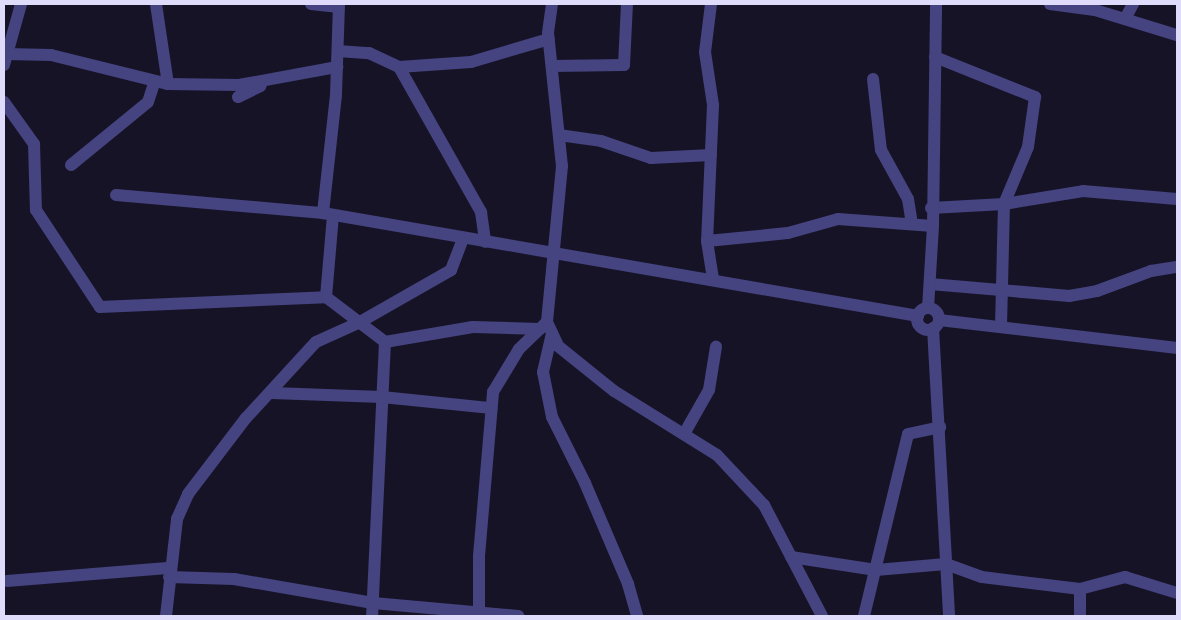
<!DOCTYPE html>
<style>
body{margin:0}
#map{position:relative;width:1181px;height:620px;overflow:hidden;background:#161326;font-family:Helvetica,sans-serif}
div>[style]{position:absolute}
.minor>*{height:12px;margin:-6px;padding:0 6px;transform-origin:6px;border-radius:6px;background:#454380}
.minor>.ring{margin:-6px;padding:0;box-sizing:content-box;background:none;border:12px solid #454380;border-radius:50%}
span{translate:-50% -50%;white-space:nowrap;text-align:center;line-height:1.15;-webkit-text-stroke:4px #161326;paint-order:stroke}
.frame{position:absolute;inset:0;border:5px solid #dfdcfb;pointer-events:none}
</style>
<div id="map">
<div class="minor">
<div style="left:156px;top:4px;width:81px;rotate:81.5deg"></div>
<div style="left:311px;top:4px;width:28px;rotate:6deg"></div>
<div style="left:339px;top:4px;width:91px;rotate:91.9deg"></div>
<div style="left:336px;top:95px;width:119px;rotate:96.3deg"></div>
<div style="left:323px;top:213px;width:604px;rotate:9.82deg"></div>
<div style="left:552px;top:4px;width:29px;rotate:98deg"></div>
<div style="left:548px;top:33px;width:134px;rotate:84deg"></div>
<div style="left:562px;top:166px;width:157px;rotate:95.5deg"></div>
<div style="left:547px;top:322px;width:26px;rotate:65deg"></div>
<div style="left:558px;top:346px;width:72px;rotate:38.8deg"></div>
<div style="left:614px;top:391px;width:121px;rotate:31.9deg"></div>
<div style="left:717px;top:455px;width:69px;rotate:46.8deg"></div>
<div style="left:764px;top:505px;width:125px;rotate:62.4deg"></div>
<div style="left:711px;top:4px;width:48px;rotate:97.1deg"></div>
<div style="left:705px;top:52px;width:54px;rotate:81.4deg"></div>
<div style="left:713px;top:105px;width:136px;rotate:92.5deg"></div>
<div style="left:707px;top:241px;width:39px;rotate:81deg"></div>
<div style="left:1050px;top:4px;width:45px;rotate:7.6deg"></div>
<div style="left:1095px;top:10px;width:86px;rotate:17deg"></div>
<div style="left:1125px;top:19px;width:17px;rotate:-62deg"></div>
<div style="left:338px;top:51px;width:31px;rotate:4deg"></div>
<div style="left:369px;top:53px;width:33px;rotate:25deg"></div>
<div style="left:399px;top:67px;width:167px;rotate:60.5deg"></div>
<div style="left:481px;top:212px;width:30px;rotate:82deg"></div>
<div style="left:7px;top:54px;width:44px;rotate:1.3deg"></div>
<div style="left:51px;top:55px;width:121px;rotate:13.9deg"></div>
<div style="left:168px;top:84px;width:71px;rotate:0.8deg"></div>
<div style="left:239px;top:85px;width:100px;rotate:-10.4deg"></div>
<div style="left:935px;top:57px;width:108px;rotate:21.8deg"></div>
<div style="left:1035px;top:97px;width:50px;rotate:98deg"></div>
<div style="left:1028px;top:147px;width:62px;rotate:112.8deg"></div>
<div style="left:1004px;top:204px;width:123px;rotate:91.4deg"></div>
<div style="left:4px;top:65px;width:63px;rotate:-74.4deg"></div>
<div style="left:552px;top:66px;width:72px;rotate:-0.8deg"></div>
<div style="left:624px;top:65px;width:61px;rotate:-87.2deg"></div>
<div style="left:399px;top:67px;width:72px;rotate:-4deg"></div>
<div style="left:471px;top:62px;width:81px;rotate:-16.4deg"></div>
<div style="left:873px;top:79px;width:71px;rotate:83.6deg"></div>
<div style="left:881px;top:150px;width:56px;rotate:61.1deg"></div>
<div style="left:908px;top:199px;width:25px;rotate:81deg"></div>
<div style="left:238px;top:97px;width:25px;rotate:-26deg"></div>
<div style="left:4px;top:102px;width:52px;rotate:54.5deg"></div>
<div style="left:34px;top:144px;width:66px;rotate:88.3deg"></div>
<div style="left:36px;top:210px;width:116px;rotate:56.6deg"></div>
<div style="left:100px;top:307px;width:226px;rotate:-2.5deg"></div>
<div style="left:326px;top:297px;width:74px;rotate:37.3deg"></div>
<div style="left:385px;top:342px;width:274px;rotate:92.7deg"></div>
<div style="left:559px;top:135px;width:42px;rotate:8.1deg"></div>
<div style="left:601px;top:141px;width:53px;rotate:18.8deg"></div>
<div style="left:651px;top:158px;width:60px;rotate:-2.9deg"></div>
<div style="left:71px;top:165px;width:99px;rotate:-39.3deg"></div>
<div style="left:148px;top:102px;width:22px;rotate:-72deg"></div>
<div style="left:116px;top:195px;width:208px;rotate:5deg"></div>
<div style="left:931px;top:208px;width:73px;rotate:-3.1deg"></div>
<div style="left:1004px;top:204px;width:80px;rotate:-9.3deg"></div>
<div style="left:1083px;top:191px;width:94px;rotate:4.9deg"></div>
<div style="left:707px;top:241px;width:81px;rotate:-5.6deg"></div>
<div style="left:788px;top:233px;width:52px;rotate:-15.6deg"></div>
<div style="left:838px;top:219px;width:95px;rotate:4.2deg"></div>
<div style="left:930px;top:284px;width:140px;rotate:4.9deg"></div>
<div style="left:1069px;top:296px;width:28px;rotate:-10deg"></div>
<div style="left:1097px;top:291px;width:58px;rotate:-20.3deg"></div>
<div style="left:1151px;top:271px;width:26px;rotate:-9deg"></div>
<div style="left:326px;top:297px;width:82px;rotate:-85.1deg"></div>
<div style="left:928px;top:308px;width:82px;rotate:-86.5deg"></div>
<div style="left:933px;top:226px;width:222px;rotate:-89.2deg"></div>
<div class="ring" style="left:917px;top:308px;width:10px;height:10px"></div>
<div style="left:939px;top:320px;width:240px;rotate:6.7deg"></div>
<div style="left:933px;top:328px;width:288px;rotate:86.8deg"></div>
<div style="left:552px;top:333px;width:40px;rotate:103deg"></div>
<div style="left:543px;top:372px;width:46px;rotate:78.7deg"></div>
<div style="left:552px;top:417px;width:74px;rotate:63.4deg"></div>
<div style="left:585px;top:483px;width:110px;rotate:66.9deg"></div>
<div style="left:628px;top:584px;width:33px;rotate:74deg"></div>
<div style="left:385px;top:342px;width:89px;rotate:-9.7deg"></div>
<div style="left:473px;top:327px;width:67px;rotate:1.7deg"></div>
<div style="left:272px;top:393px;width:110px;rotate:2.1deg"></div>
<div style="left:382px;top:397px;width:110px;rotate:5.8deg"></div>
<div style="left:684px;top:434px;width:51px;rotate:-60.4deg"></div>
<div style="left:709px;top:390px;width:44px;rotate:-80.8deg"></div>
<div style="left:791px;top:557px;width:86px;rotate:8.7deg"></div>
<div style="left:876px;top:570px;width:70px;rotate:-4.9deg"></div>
<div style="left:946px;top:564px;width:38px;rotate:20deg"></div>
<div style="left:982px;top:577px;width:99px;rotate:7deg"></div>
<div style="left:1080px;top:589px;width:47px;rotate:-14.9deg"></div>
<div style="left:1125px;top:577px;width:54px;rotate:17.1deg"></div>
<div style="left:169px;top:577px;width:65px;rotate:1.8deg"></div>
<div style="left:234px;top:579px;width:141px;rotate:9.8deg"></div>
<div style="left:373px;top:603px;width:146px;rotate:5.1deg"></div>
<div style="left:7px;top:581px;width:164px;rotate:-4.6deg"></div>
<div style="left:1080px;top:589px;width:27px;rotate:90deg"></div>
<div style="left:166px;top:616px;width:98px;rotate:-83.5deg"></div>
<div style="left:177px;top:519px;width:27px;rotate:-66deg"></div>
<div style="left:188px;top:494px;width:96px;rotate:-52.7deg"></div>
<div style="left:246px;top:418px;width:103px;rotate:-47.4deg"></div>
<div style="left:316px;top:342px;width:48px;rotate:-24.4deg"></div>
<div style="left:360px;top:322px;width:105px;rotate:-29.7deg"></div>
<div style="left:451px;top:270px;width:33px;rotate:-69deg"></div>
<div style="left:479px;top:616px;width:60px;rotate:-90deg"></div>
<div style="left:479px;top:556px;width:165px;rotate:-85.1deg"></div>
<div style="left:493px;top:392px;width:50px;rotate:-58.8deg"></div>
<div style="left:519px;top:349px;width:39px;rotate:-44deg"></div>
<div style="left:864px;top:616px;width:187px;rotate:-76.4deg"></div>
<div style="left:908px;top:434px;width:33px;rotate:-12deg"></div>
</div>
<div class="frame"></div>
</div>
